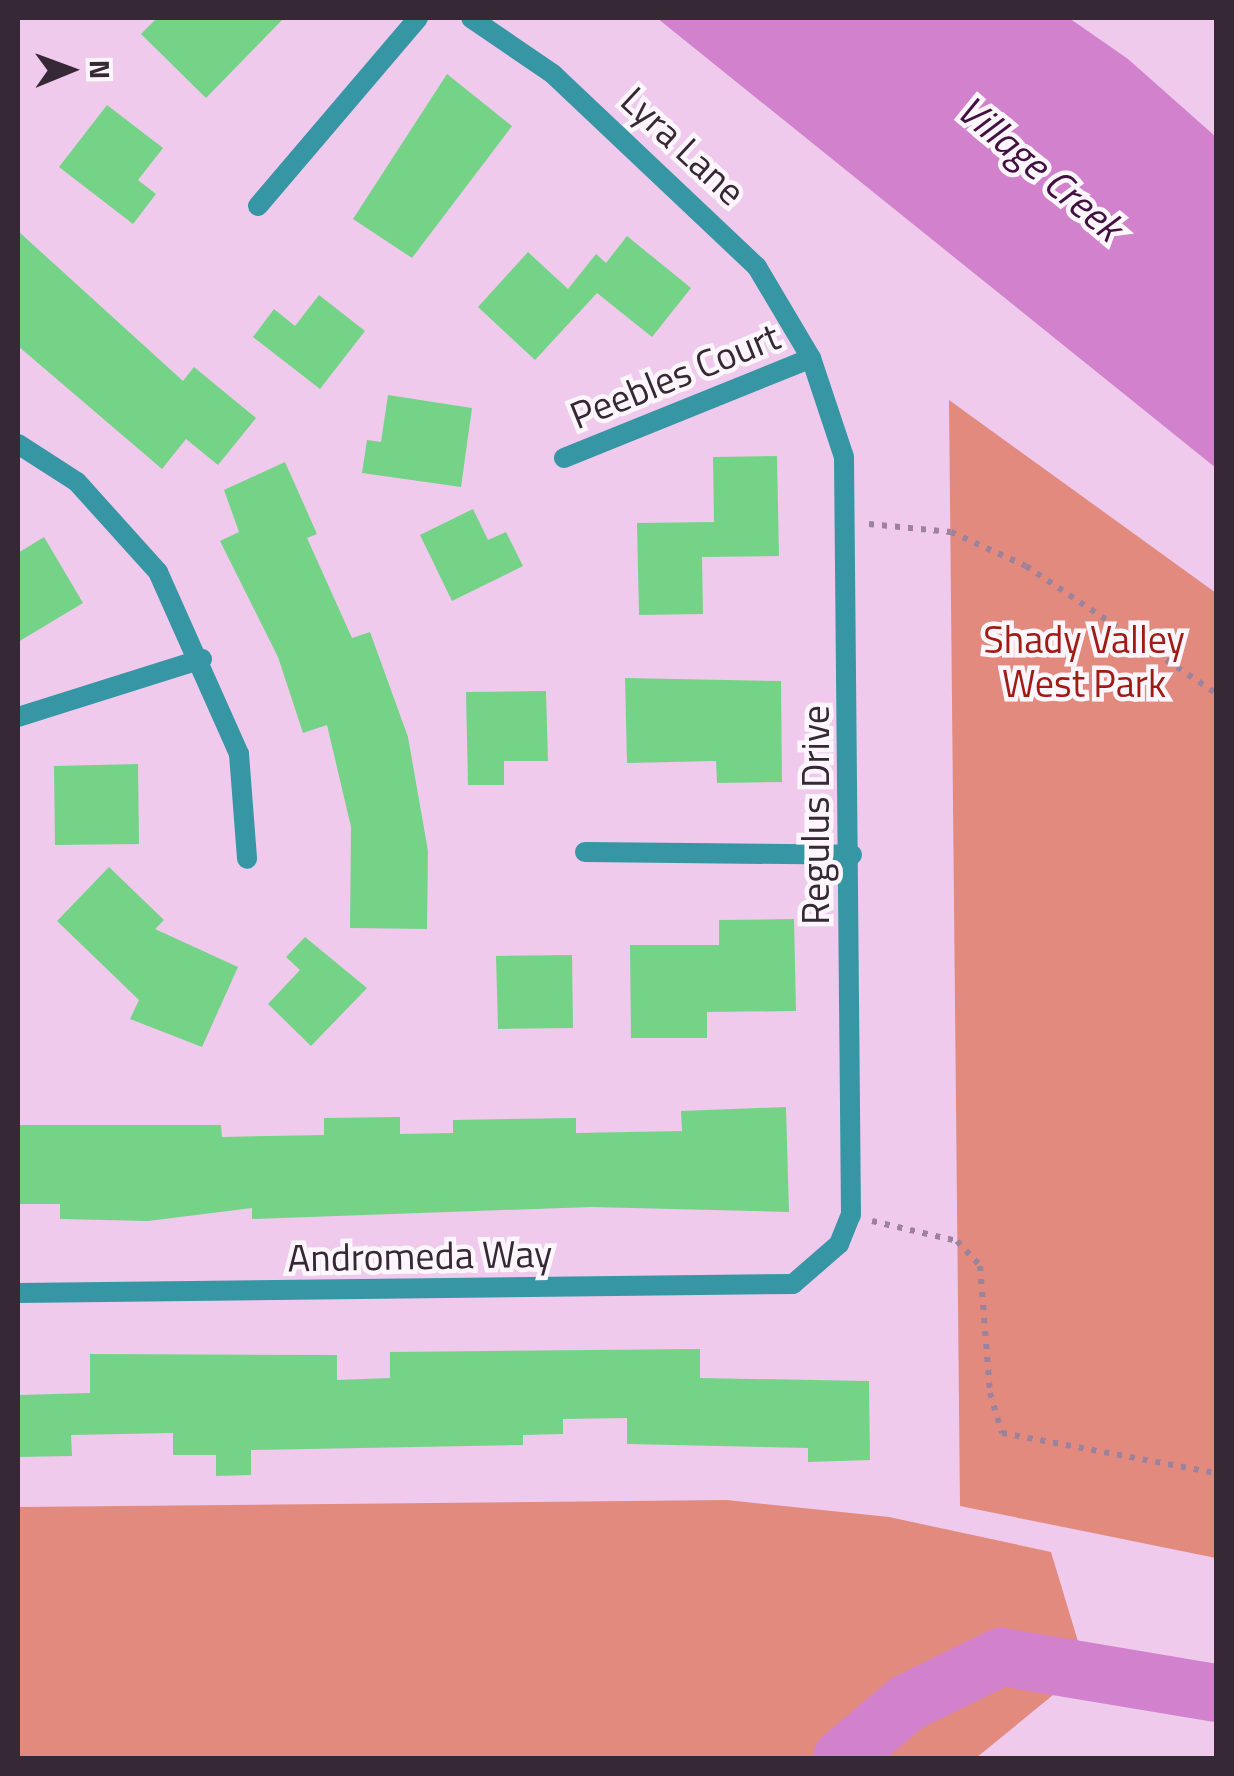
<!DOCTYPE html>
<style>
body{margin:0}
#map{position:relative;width:1234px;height:1776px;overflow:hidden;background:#efcaec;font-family:"Titillium Web",sans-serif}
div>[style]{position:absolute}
.green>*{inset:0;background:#e28a7e}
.water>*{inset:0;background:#d281cd}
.river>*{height:58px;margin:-29px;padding:0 29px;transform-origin:29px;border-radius:29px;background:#d281cd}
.building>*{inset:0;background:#75d388}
.path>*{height:6px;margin-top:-3px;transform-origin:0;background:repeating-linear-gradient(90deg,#9c829a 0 5px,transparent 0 13px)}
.minor>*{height:20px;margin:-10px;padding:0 10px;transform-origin:10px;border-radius:10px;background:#3796a4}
span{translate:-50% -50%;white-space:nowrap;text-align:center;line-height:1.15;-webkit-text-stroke:9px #fdf6fd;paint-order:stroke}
.street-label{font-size:38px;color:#362835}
.park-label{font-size:38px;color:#a01b14}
.water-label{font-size:40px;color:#421041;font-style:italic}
.frame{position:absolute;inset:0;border:20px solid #362835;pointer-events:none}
.north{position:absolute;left:20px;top:20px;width:100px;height:100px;-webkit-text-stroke:8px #fdf6fd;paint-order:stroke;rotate:89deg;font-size:28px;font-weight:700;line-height:40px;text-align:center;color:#362835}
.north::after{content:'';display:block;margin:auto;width:35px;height:45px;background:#362835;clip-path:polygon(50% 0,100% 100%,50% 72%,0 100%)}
</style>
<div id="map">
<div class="green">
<div style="clip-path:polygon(949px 400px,1216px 593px,1216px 1558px,960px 1506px)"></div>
<div style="clip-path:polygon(727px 1500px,889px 1517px,1051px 1552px,1086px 1668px,976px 1758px,18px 1758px,18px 1507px)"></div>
</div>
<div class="water">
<div style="clip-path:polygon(657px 18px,1069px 18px,1128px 59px,1216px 137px,1216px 468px)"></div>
</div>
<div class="river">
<div style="left:842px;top:1758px;width:85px;rotate:-40.2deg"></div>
<div style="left:907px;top:1703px;width:105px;rotate:-26.1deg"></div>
<div style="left:1001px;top:1657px;width:218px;rotate:9.5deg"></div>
</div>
<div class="building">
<div style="clip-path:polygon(157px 18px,284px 18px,206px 98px,141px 34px)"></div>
<div style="clip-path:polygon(447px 74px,512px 126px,412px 258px,353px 219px)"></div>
<div style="clip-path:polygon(107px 105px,163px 148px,138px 180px,156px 194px,133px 224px,59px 167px)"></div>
<div style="clip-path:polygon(18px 231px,183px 381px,194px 367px,256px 418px,218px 465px,186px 439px,162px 469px,18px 346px)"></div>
<div style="clip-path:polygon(627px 236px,691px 288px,652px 337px,597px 293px,535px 360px,478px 307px,528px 252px,568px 289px,596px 254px,606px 263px)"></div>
<div style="clip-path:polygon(319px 295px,365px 331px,320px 389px,253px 337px,274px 309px,295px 326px)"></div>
<div style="clip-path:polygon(388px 395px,472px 408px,461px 487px,362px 473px,367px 440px,381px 442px)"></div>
<div style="clip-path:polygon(777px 456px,779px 556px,702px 557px,703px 614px,639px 615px,637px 523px,714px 522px,713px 457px)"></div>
<div style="clip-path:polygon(285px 462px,317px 534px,307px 538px,352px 638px,370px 632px,408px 737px,428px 851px,427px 929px,350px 928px,351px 827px,327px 725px,303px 733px,278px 657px,220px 541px,239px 532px,224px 490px)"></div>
<div style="clip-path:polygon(473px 509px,488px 540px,506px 532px,523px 566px,452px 601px,420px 535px)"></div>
<div style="clip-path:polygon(44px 537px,83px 603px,18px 642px,18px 553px)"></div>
<div style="clip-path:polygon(625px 678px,781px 681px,782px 782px,717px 783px,716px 761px,627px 763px)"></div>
<div style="clip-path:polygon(546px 691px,548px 761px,504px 761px,504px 785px,468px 785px,466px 692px)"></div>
<div style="clip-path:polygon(138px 764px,139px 844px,55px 845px,54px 766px)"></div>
<div style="clip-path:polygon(109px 867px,164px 920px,155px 929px,238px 967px,202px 1047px,130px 1019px,139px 1000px,57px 921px)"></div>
<div style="clip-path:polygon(794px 919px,796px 1011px,707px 1012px,707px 1038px,631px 1038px,630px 945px,719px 945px,719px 920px)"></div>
<div style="clip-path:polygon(305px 937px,367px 988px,311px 1046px,268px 1004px,300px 970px,286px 957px)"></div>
<div style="clip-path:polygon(572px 955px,573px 1028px,498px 1029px,496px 956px)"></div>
<div style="clip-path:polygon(786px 1107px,789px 1212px,591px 1207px,252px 1219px,252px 1208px,148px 1221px,60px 1219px,60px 1204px,18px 1204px,18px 1125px,221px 1125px,222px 1137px,324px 1135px,324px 1118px,400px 1117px,400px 1134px,453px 1133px,453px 1120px,576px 1118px,576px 1133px,682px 1131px,681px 1111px)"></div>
<div style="clip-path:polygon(700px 1349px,700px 1378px,869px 1381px,870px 1460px,808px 1462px,808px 1448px,627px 1444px,627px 1418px,563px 1419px,563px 1434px,523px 1435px,523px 1445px,251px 1450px,251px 1475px,216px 1476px,216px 1455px,173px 1455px,173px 1433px,71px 1435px,72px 1456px,18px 1457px,18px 1395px,90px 1393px,90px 1354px,337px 1355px,337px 1380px,390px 1378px,390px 1352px)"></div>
</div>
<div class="path">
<div style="left:869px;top:524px;width:82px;rotate:5.6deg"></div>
<div style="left:951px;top:532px;width:82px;rotate:24.4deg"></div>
<div style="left:1026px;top:566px;width:229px;rotate:33.8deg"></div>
<div style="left:872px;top:1221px;width:87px;rotate:13.2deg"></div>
<div style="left:957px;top:1241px;width:34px;rotate:47deg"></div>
<div style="left:980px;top:1266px;width:127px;rotate:85.5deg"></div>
<div style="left:990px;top:1393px;width:42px;rotate:73.3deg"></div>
<div style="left:1002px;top:1433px;width:218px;rotate:10.6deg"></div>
</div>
<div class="minor">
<div style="left:258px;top:206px;width:247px;rotate:-49.6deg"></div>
<div style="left:18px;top:444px;width:70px;rotate:32.8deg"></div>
<div style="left:77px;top:482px;width:121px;rotate:48deg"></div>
<div style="left:158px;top:572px;width:199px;rotate:66deg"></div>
<div style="left:239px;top:754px;width:105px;rotate:85.6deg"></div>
<div style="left:564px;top:458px;width:266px;rotate:-22deg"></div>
<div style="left:18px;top:717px;width:193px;rotate:-17.5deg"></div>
<div style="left:585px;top:852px;width:267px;rotate:0.6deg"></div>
<div style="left:18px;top:1293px;width:775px;rotate:-0.67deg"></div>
<div style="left:793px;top:1284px;width:61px;rotate:-41deg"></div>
<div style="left:839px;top:1244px;width:31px;rotate:-68deg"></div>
<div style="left:851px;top:1215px;width:758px;rotate:-90.53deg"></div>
<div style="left:844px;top:457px;width:104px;rotate:-108.4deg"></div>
<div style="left:811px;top:358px;width:106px;rotate:-120.7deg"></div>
<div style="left:757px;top:267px;width:281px;rotate:-136.6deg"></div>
<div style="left:553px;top:74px;width:99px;rotate:-145.7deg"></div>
</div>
<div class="street-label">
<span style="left:683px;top:146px;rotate:43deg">Lyra Lane</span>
<span style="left:675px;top:376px;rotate:-22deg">Peebles Court</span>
<span style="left:816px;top:815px;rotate:-90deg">Regulus Drive</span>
<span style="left:420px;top:1256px;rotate:-1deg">Andromeda Way</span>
</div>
<div class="park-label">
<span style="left:1084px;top:662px">Shady Valley<br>West Park</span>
</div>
<div class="water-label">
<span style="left:1040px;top:168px;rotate:40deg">Village Creek</span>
</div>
<div class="frame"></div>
<div class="north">N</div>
</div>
